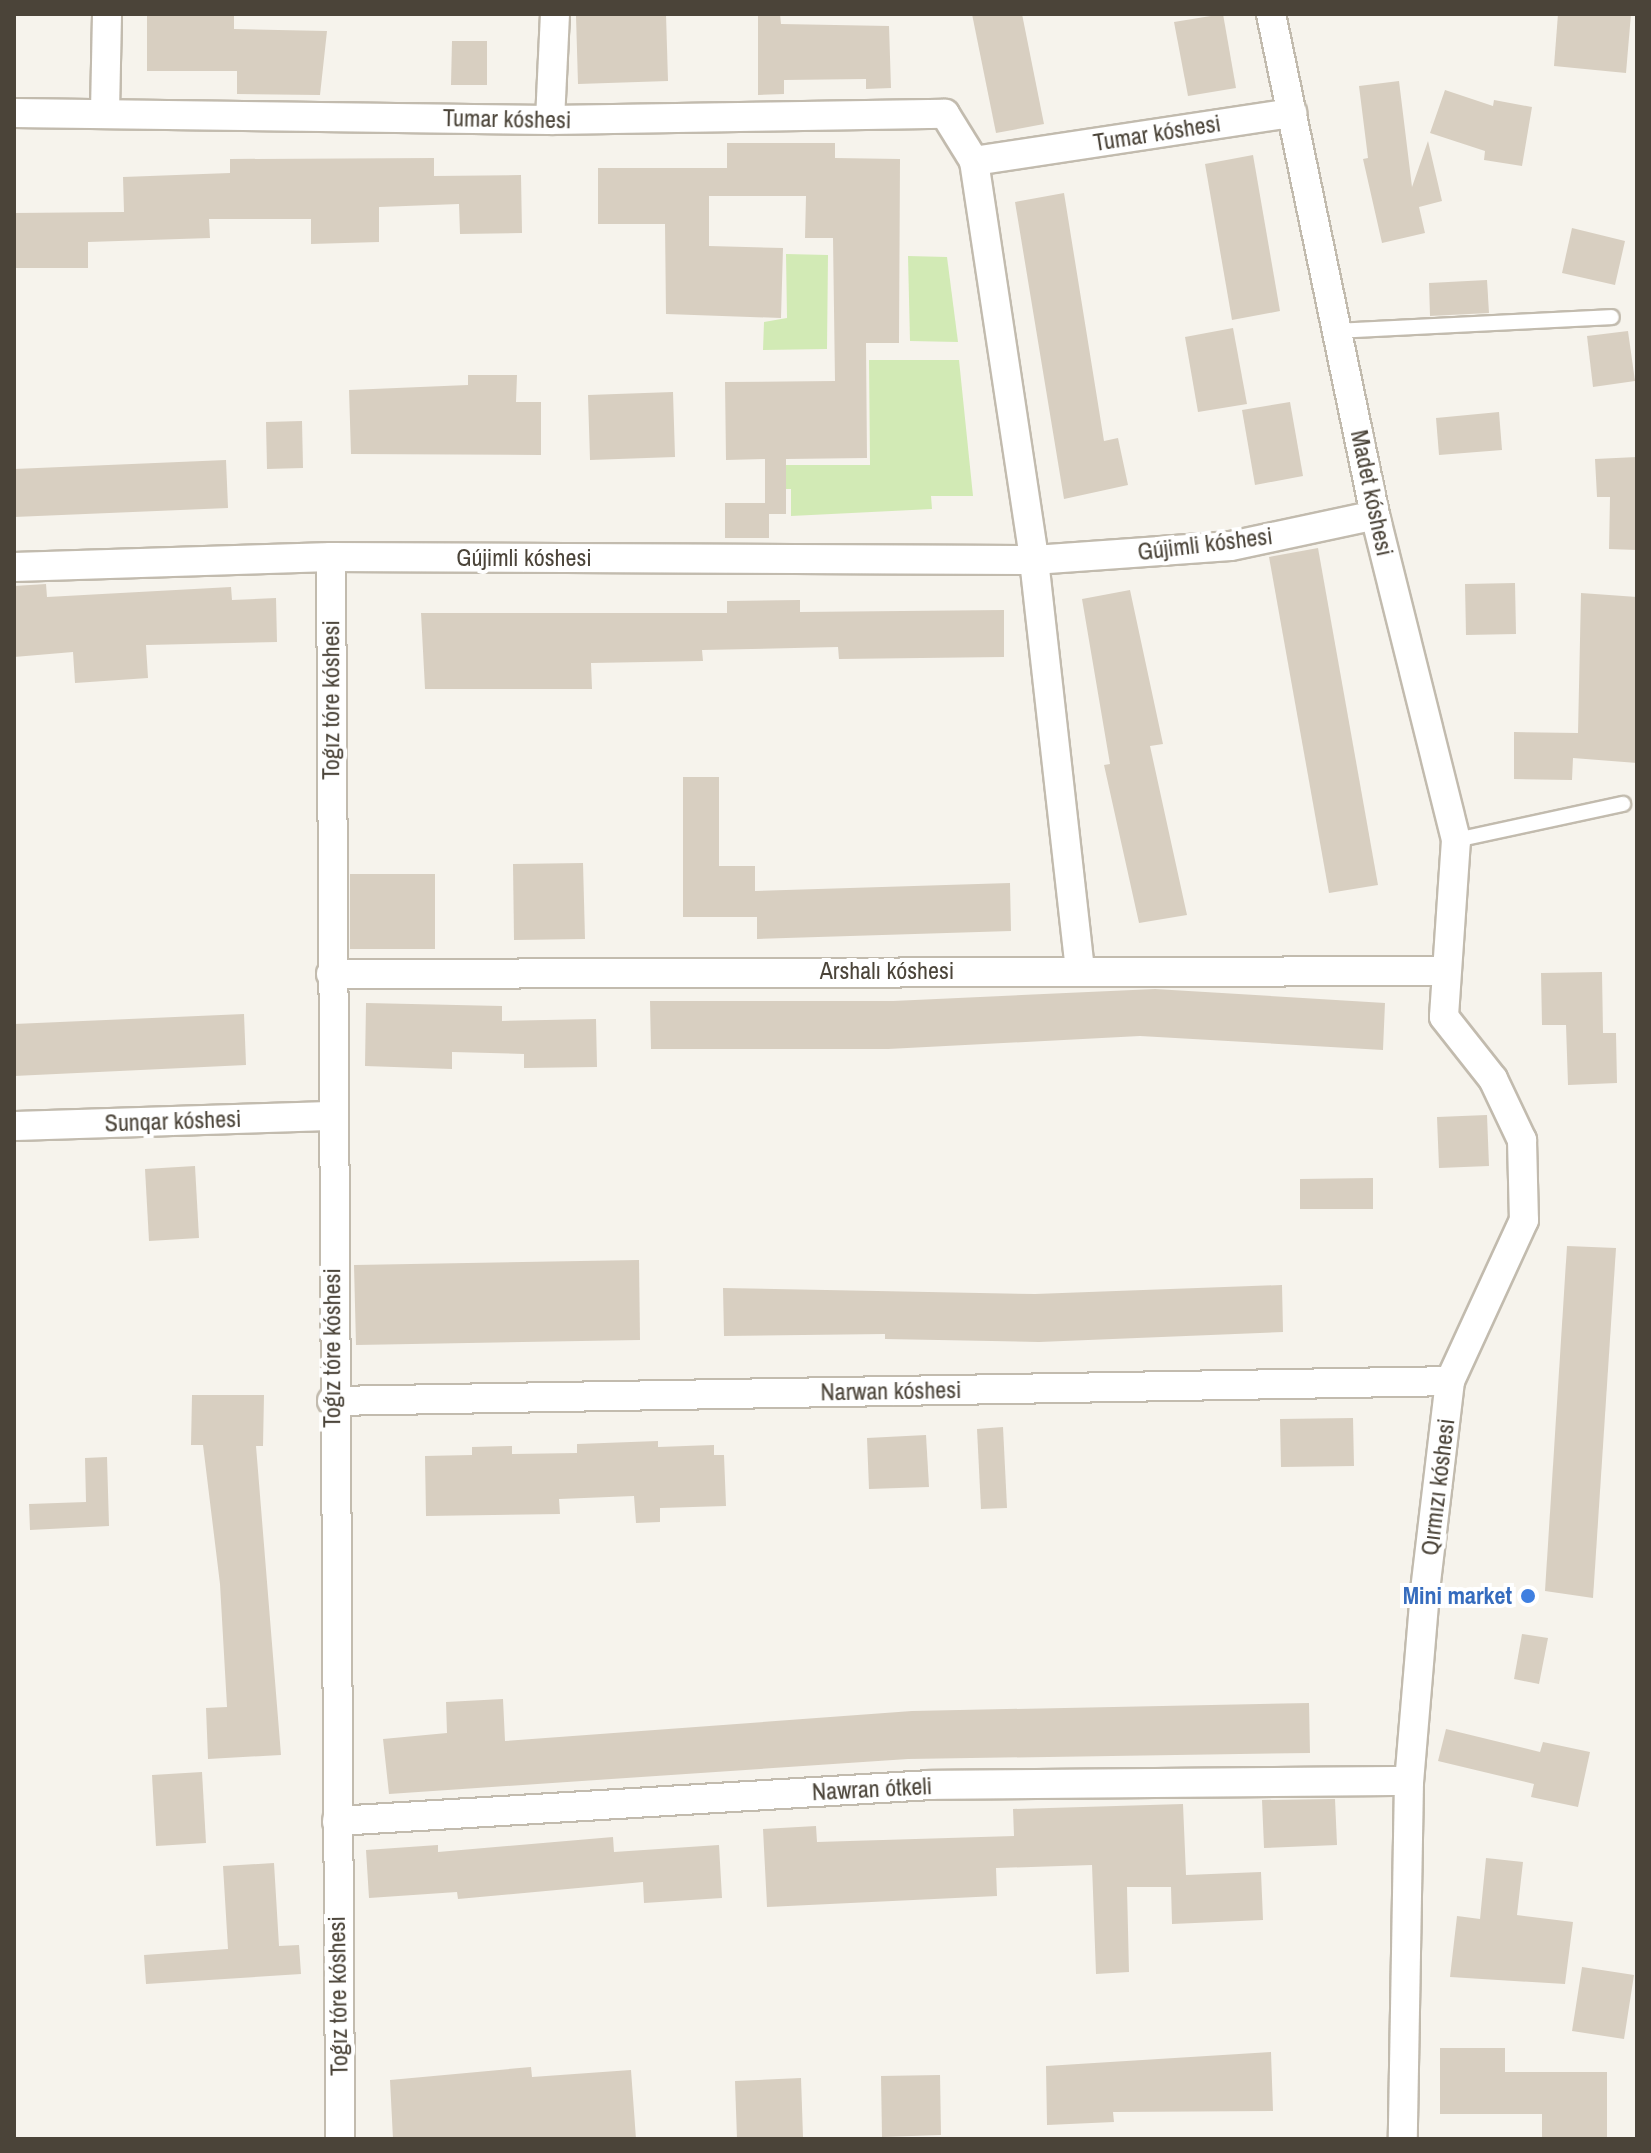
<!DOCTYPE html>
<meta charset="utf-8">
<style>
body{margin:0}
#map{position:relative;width:1651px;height:2153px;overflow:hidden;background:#f6f3ec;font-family:"Archivo Narrow",sans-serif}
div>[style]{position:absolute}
.green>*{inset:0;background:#d2eab5}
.building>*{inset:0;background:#d8cfc1}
.roads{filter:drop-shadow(2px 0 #c2bbae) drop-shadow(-2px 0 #c2bbae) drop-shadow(0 2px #c2bbae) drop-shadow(0 -2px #c2bbae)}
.lane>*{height:14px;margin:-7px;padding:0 7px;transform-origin:7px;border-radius:7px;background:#fff}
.street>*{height:28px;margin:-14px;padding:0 14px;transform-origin:14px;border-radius:14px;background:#fff}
.dots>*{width:22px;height:22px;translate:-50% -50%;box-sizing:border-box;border:4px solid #fff;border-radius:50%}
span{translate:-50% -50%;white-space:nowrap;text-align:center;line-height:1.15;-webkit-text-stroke:8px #fff;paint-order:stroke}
.street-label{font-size:24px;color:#4b4439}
.shop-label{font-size:24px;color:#366cbe;font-weight:700}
.right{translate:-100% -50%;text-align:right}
.frame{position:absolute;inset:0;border:16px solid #4b4439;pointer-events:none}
</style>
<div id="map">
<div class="green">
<div style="clip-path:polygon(786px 254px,828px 255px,827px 349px,763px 350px,764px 322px,787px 318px)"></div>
<div style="clip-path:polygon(908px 256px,947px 257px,958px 342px,910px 341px)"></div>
<div style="clip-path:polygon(869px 360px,959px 360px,973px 496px,931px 496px,932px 509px,791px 516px,791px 489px,771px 489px,769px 465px,870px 465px)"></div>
</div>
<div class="building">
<div style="clip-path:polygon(147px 14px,234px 14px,234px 29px,327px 31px,320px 95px,237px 94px,237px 71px,147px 71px)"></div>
<div style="clip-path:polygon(666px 14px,668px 81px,578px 84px,576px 16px)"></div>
<div style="clip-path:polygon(758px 14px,780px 14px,781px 24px,889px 26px,891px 88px,866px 89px,866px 79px,784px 80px,784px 94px,758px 95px)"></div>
<div style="clip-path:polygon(972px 14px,1022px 14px,1044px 124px,996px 133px)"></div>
<div style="clip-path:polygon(1223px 14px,1236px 88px,1188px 96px,1174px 22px)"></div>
<div style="clip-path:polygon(1558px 14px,1631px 14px,1626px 73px,1554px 66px)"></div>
<div style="clip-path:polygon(452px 41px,487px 41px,487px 85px,451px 85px)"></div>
<div style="clip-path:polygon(1399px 81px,1412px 187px,1428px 141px,1442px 201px,1419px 207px,1425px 233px,1382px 243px,1363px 159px,1368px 158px,1359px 86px)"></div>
<div style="clip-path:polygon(1445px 90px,1493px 106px,1494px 100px,1532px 107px,1522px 166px,1484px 160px,1485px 151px,1430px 133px)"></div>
<div style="clip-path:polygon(727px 143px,835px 143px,835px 158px,900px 159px,899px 343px,866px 343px,867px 458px,786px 459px,786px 514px,769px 514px,769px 538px,725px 538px,725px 503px,765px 503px,765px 459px,726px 460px,725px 382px,835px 381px,833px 238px,805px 238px,806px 196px,709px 196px,709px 246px,783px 248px,781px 318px,666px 314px,665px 224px,598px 224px,598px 168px,727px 168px)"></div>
<div style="clip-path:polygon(1253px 155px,1280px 311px,1232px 320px,1205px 164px)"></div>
<div style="clip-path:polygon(434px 158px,434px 176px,521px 175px,522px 233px,460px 234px,459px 204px,379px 207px,379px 242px,311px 244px,311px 219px,209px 219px,210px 238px,88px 242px,88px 268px,14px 268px,14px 213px,124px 212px,123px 177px,230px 173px,230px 159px)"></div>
<div style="clip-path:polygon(1064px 193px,1104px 441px,1118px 438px,1128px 485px,1064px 499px,1015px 202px)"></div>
<div style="clip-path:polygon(1572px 228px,1625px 241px,1615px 285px,1562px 273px)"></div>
<div style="clip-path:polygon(1487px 280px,1489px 313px,1430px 316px,1429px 283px)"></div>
<div style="clip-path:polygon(1233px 328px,1247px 404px,1198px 412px,1185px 337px)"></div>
<div style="clip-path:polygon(1628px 331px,1635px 381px,1593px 387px,1587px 336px)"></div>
<div style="clip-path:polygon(468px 375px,517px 375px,516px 402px,541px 402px,541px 455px,351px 454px,349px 390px,468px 385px)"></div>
<div style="clip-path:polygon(673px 392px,675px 457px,590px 460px,588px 395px)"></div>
<div style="clip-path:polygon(1290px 402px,1303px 476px,1255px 485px,1242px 410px)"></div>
<div style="clip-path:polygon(1499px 412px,1502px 450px,1439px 455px,1436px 418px)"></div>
<div style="clip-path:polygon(302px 421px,303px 468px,267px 469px,266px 422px)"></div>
<div style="clip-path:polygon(1637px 457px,1637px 550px,1609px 549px,1610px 497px,1597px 497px,1595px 459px)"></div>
<div style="clip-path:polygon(226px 460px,228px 508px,14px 517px,14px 469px)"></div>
<div style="clip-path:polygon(1318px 548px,1378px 885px,1329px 893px,1269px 557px)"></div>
<div style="clip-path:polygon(1515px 583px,1516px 634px,1466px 635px,1465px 584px)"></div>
<div style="clip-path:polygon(46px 584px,47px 597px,231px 587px,232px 600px,276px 598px,277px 642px,146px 645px,148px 678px,75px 683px,73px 652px,14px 657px,14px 586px)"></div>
<div style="clip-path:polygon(1130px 590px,1163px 744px,1150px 746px,1187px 915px,1139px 923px,1104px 765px,1110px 764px,1082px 599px)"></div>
<div style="clip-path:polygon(1581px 593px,1637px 597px,1637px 763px,1573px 758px,1572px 780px,1514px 779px,1514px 732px,1578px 733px)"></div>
<div style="clip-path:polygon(800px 600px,800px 612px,1004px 610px,1004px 657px,839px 659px,838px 647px,702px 650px,703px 661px,591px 663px,592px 689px,425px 689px,421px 613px,727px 613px,727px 601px)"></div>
<div style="clip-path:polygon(683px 777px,719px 777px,719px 866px,755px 866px,755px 891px,1010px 883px,1011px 931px,757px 939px,757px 917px,683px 917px)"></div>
<div style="clip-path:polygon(583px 863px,585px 939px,514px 940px,513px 864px)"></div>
<div style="clip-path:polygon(350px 874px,435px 874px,435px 949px,350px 949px)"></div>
<div style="clip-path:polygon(1602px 972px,1603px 1033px,1616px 1033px,1617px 1083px,1568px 1085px,1566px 1025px,1542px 1025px,1541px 973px)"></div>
<div style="clip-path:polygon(1155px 989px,1385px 1003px,1383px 1050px,1140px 1036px,888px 1049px,651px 1049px,650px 1001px,893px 1001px)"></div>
<div style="clip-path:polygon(366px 1003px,502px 1006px,502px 1021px,596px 1019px,597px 1067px,524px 1068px,524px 1054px,452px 1052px,452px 1069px,365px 1066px)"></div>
<div style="clip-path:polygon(244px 1014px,246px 1065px,14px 1076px,14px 1024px)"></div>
<div style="clip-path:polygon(1487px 1115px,1489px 1166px,1439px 1168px,1437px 1117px)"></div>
<div style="clip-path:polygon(195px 1166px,199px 1238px,149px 1241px,145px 1169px)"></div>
<div style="clip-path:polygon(1373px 1178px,1373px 1209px,1300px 1209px,1300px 1179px)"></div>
<div style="clip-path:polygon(1567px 1246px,1616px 1248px,1593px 1598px,1545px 1591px)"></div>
<div style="clip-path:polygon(639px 1260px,640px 1340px,356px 1345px,354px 1265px)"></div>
<div style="clip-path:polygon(1282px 1285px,1283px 1332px,1039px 1342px,885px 1339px,885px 1334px,724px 1336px,723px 1288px,1035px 1294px)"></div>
<div style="clip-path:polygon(192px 1395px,264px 1395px,263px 1446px,256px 1446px,281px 1755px,208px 1759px,206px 1708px,227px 1707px,220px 1584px,203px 1445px,191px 1445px)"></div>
<div style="clip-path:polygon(1353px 1418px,1354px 1466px,1281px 1467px,1280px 1419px)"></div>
<div style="clip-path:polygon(1003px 1427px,1007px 1508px,981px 1509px,977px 1429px)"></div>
<div style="clip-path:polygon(926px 1435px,929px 1487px,869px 1489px,867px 1438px)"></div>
<div style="clip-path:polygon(658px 1441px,658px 1447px,714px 1445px,714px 1455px,724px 1455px,726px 1506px,660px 1508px,660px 1522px,636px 1523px,634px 1496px,559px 1499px,560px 1514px,426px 1516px,425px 1456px,472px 1455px,472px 1447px,512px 1446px,512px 1454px,577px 1453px,577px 1444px)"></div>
<div style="clip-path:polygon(107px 1457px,109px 1526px,30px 1530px,29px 1504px,86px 1502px,85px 1458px)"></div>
<div style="clip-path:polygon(1522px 1634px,1548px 1638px,1539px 1684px,1514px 1679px)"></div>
<div style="clip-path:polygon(503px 1699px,505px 1741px,912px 1711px,1309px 1703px,1310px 1753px,908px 1759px,389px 1794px,383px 1739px,447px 1733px,446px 1702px)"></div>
<div style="clip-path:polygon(1446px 1729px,1540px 1752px,1543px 1742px,1590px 1752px,1578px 1807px,1531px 1797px,1534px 1784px,1438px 1761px)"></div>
<div style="clip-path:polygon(202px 1772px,206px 1843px,156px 1846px,152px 1775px)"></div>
<div style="clip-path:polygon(1335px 1799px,1337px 1845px,1264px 1848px,1262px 1800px)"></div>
<div style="clip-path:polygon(1183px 1804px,1186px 1875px,1261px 1872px,1263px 1920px,1172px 1924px,1171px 1887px,1127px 1887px,1129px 1972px,1096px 1974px,1092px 1865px,996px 1868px,997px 1896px,767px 1907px,763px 1829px,816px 1826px,817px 1842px,1014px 1836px,1013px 1809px)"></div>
<div style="clip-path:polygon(613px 1837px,614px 1852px,719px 1845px,722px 1898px,644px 1903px,643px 1882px,458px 1899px,457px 1892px,369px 1898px,366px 1850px,438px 1845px,438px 1852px)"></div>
<div style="clip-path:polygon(1486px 1858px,1523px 1862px,1517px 1915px,1573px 1922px,1565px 1984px,1450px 1977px,1457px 1916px,1480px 1919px)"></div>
<div style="clip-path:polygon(274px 1863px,279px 1946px,299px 1945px,301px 1974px,146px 1984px,144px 1955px,228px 1949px,223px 1866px)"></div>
<div style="clip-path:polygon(1582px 1967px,1634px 1975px,1624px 2039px,1572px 2031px)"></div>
<div style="clip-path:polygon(1440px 2048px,1505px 2048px,1505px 2072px,1607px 2072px,1607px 2138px,1542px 2138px,1542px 2114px,1440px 2114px)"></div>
<div style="clip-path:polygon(1271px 2052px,1273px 2111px,1113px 2112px,1114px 2122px,1047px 2125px,1046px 2066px)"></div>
<div style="clip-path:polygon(531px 2067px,532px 2077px,631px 2070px,636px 2139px,393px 2139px,390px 2080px)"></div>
<div style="clip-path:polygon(940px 2075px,941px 2135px,882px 2137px,881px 2076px)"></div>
<div style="clip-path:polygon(801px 2078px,803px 2137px,737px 2139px,735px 2081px)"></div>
</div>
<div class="roads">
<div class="lane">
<div style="left:1337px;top:331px;width:275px;rotate:-2.9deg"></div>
<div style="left:1456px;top:840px;width:171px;rotate:-12.2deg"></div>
</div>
<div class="street">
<div style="left:1271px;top:14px;width:512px;rotate:78.27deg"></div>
<div style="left:1375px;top:515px;width:335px;rotate:76deg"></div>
<div style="left:1456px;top:840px;width:177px;rotate:93.9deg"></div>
<div style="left:1444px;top:1017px;width:79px;rotate:51.7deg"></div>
<div style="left:1493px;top:1079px;width:68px;rotate:64.6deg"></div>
<div style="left:1522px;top:1140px;width:80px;rotate:88.6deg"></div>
<div style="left:1524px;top:1220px;width:177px;rotate:114.7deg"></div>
<div style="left:1450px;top:1381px;width:212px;rotate:96.8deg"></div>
<div style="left:1425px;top:1592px;width:190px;rotate:94.8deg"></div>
<div style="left:1409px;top:1781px;width:358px;rotate:91deg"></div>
<div style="left:105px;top:111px;width:97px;rotate:-88.8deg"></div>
<div style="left:14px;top:113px;width:536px;rotate:0.75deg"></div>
<div style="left:550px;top:120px;width:395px;rotate:-0.9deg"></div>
<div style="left:945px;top:114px;width:55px;rotate:58.3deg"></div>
<div style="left:974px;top:161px;width:403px;rotate:81.4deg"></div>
<div style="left:1034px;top:560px;width:413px;rotate:83.6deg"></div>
<div style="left:550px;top:120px;width:106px;rotate:-87.3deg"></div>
<div style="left:974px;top:161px;width:322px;rotate:-8.6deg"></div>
<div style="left:331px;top:557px;width:1582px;rotate:89.67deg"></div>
<div style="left:14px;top:567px;width:317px;rotate:-1.8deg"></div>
<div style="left:331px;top:557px;width:703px;rotate:0.24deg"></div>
<div style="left:1034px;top:560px;width:197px;rotate:-4.1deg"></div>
<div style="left:1231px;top:546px;width:147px;rotate:-12.1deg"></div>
<div style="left:331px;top:974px;width:1111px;rotate:-0.15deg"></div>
<div style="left:14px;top:1126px;width:317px;rotate:-1.8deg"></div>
<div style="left:332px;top:1401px;width:1118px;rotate:-1.02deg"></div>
<div style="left:337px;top:1821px;width:595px;rotate:-3.47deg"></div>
<div style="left:931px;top:1785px;width:478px;rotate:-0.5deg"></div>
</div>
</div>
<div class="dots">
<div style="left:1528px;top:1596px;background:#3f7fe0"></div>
</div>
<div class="street-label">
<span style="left:507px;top:119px;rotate:1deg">Tumar kóshesi</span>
<span style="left:1157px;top:133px;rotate:-9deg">Tumar kóshesi</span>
<span style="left:1372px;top:493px;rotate:78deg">Madet kóshesi</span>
<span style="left:1205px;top:544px;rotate:-7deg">Gújimli kóshesi</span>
<span style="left:524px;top:558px">Gújimli kóshesi</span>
<span style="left:331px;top:700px;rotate:-90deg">Toǵız tóre kóshesi</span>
<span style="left:887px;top:971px">Arshalı kóshesi</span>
<span style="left:173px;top:1121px;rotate:-2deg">Sunqar kóshesi</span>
<span style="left:332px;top:1348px;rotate:-90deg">Toǵız tóre kóshesi</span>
<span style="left:891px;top:1391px;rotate:-1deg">Narwan kóshesi</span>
<span style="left:1438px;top:1487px;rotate:-83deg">Qırmızı kóshesi</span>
<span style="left:872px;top:1789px;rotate:-3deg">Nawran ótkeli</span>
<span style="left:338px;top:1996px;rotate:-91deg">Toǵız tóre kóshesi</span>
</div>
<div class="shop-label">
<span class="right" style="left:1512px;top:1596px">Mini market</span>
</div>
<div class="frame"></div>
</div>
